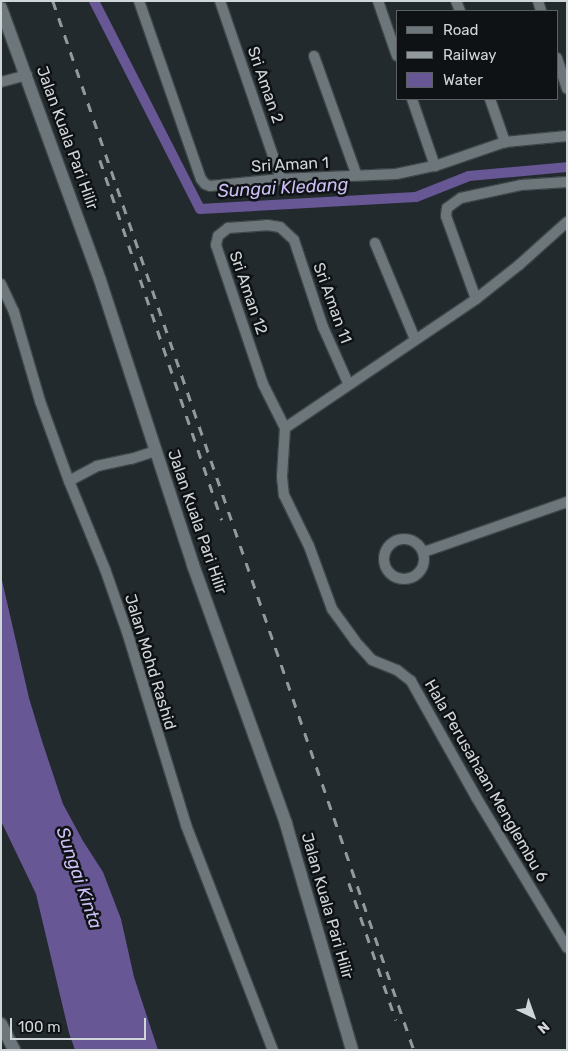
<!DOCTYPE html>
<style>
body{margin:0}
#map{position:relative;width:568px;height:1051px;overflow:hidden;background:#222a2e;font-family:Rubik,sans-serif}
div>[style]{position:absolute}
.water>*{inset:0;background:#675794}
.canal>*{height:10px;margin:-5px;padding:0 5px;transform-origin:5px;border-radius:5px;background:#675794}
.roads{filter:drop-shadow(1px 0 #3e4648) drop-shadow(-1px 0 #3e4648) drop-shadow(0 1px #3e4648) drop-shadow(0 -1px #3e4648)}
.minor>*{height:10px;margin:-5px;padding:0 5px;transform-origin:5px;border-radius:5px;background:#6d777b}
.minor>.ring{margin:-5px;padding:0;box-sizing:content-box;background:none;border:10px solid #6d777b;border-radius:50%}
.tertiary>*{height:12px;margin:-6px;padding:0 6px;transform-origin:6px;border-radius:6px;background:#6d777b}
.rail>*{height:2.5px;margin-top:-1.25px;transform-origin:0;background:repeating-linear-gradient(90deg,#939a9d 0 9px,transparent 0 18px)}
span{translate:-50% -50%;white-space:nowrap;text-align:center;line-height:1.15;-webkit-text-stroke:5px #0f1214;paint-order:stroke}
.street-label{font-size:16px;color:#d0d6d8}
.water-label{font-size:18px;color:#cabef4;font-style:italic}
.frame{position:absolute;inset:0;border:2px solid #d0d6d8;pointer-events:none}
.legend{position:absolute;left:396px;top:10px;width:162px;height:90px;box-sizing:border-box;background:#0f1214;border:1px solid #5c6062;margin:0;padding:6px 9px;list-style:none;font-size:15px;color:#d0d6d8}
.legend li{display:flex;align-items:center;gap:10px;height:25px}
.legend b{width:25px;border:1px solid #5c6062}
.north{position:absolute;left:508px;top:991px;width:50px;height:50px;-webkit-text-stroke:4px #0f1214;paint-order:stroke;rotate:138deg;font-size:14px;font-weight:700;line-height:20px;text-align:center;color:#d0d6d8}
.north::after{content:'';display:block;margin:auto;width:18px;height:22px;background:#d0d6d8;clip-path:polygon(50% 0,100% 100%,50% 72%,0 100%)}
.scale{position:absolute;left:10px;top:1018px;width:136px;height:22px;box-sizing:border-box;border:2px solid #d0d6d8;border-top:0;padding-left:6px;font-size:15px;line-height:18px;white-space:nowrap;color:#d0d6d8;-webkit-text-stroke:4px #0f1214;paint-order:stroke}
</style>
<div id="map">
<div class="water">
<div style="clip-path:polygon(1px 576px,29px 698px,42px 741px,63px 804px,83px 841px,103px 872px,121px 919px,134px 977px,158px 1050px,75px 1050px,69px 1033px,36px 894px,1px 821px)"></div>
</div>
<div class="canal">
<div style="left:94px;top:1px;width:233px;rotate:63deg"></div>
<div style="left:200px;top:209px;width:216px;rotate:-3.2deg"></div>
<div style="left:416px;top:197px;width:57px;rotate:-21.6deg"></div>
<div style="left:469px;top:176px;width:98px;rotate:-5.2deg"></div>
</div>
<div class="roads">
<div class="minor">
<div style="left:139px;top:1px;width:188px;rotate:70.8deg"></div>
<div style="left:201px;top:179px;width:6px;rotate:51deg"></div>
<div style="left:205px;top:184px;width:5px;rotate:22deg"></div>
<div style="left:210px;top:186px;width:71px;rotate:-5.6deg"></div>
<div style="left:281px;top:179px;width:115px;rotate:-2.5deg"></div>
<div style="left:396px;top:174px;width:40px;rotate:-12deg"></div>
<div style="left:435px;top:166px;width:74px;rotate:-18.9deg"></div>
<div style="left:505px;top:142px;width:62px;rotate:-5.5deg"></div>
<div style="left:220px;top:1px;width:188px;rotate:71.1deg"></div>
<div style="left:378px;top:1px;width:58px;rotate:70.9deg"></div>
<div style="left:456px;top:1px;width:11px;rotate:68deg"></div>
<div style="left:538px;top:1px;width:10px;rotate:73deg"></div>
<div style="left:314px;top:56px;width:127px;rotate:70.3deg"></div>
<div style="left:557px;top:58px;width:32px;rotate:72deg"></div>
<div style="left:1px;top:82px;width:27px;rotate:-15deg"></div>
<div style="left:412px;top:99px;width:71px;rotate:71.1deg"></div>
<div style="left:490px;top:99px;width:46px;rotate:70.8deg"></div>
<div style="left:375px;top:243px;width:104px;rotate:67.4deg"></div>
<div style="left:1px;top:284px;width:31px;rotate:65deg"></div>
<div style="left:14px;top:312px;width:93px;rotate:73.7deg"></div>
<div style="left:40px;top:401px;width:85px;rotate:70.1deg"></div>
<div style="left:69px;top:481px;width:95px;rotate:67.8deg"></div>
<div style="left:105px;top:569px;width:70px;rotate:70.8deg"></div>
<div style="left:128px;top:635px;width:199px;rotate:73deg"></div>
<div style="left:186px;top:825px;width:241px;rotate:68.9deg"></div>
<div style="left:476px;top:299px;width:88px;rotate:-109.9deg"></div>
<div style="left:446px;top:216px;width:8px;rotate:-83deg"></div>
<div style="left:447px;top:208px;width:17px;rotate:-36deg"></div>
<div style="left:461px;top:198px;width:61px;rotate:-12.2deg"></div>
<div style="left:521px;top:185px;width:46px;rotate:-3.7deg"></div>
<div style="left:285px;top:428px;width:49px;rotate:93.5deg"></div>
<div style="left:282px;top:477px;width:18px;rotate:84deg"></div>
<div style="left:284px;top:495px;width:57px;rotate:63.9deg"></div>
<div style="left:309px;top:546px;width:67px;rotate:69.9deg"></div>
<div style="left:332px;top:609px;width:39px;rotate:54deg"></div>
<div style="left:355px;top:641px;width:25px;rotate:48deg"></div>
<div style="left:372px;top:660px;width:27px;rotate:22deg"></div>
<div style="left:397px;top:670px;width:18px;rotate:38deg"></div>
<div style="left:411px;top:681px;width:133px;rotate:60.7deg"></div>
<div style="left:476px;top:797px;width:176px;rotate:58.9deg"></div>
<div style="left:285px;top:428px;width:49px;rotate:-116.6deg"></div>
<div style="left:263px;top:384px;width:147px;rotate:-108.7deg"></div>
<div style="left:216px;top:245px;width:9px;rotate:-77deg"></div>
<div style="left:218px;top:236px;width:13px;rotate:-39deg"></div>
<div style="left:228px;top:228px;width:39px;rotate:-4deg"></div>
<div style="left:267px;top:225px;width:13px;rotate:9deg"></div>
<div style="left:280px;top:227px;width:19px;rotate:43deg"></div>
<div style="left:294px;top:240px;width:92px;rotate:71.6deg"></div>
<div style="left:323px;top:327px;width:61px;rotate:65.9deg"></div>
<div style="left:285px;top:428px;width:230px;rotate:-34deg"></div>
<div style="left:476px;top:299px;width:55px;rotate:-38.3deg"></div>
<div style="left:519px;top:265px;width:64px;rotate:-41.9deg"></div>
<div style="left:69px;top:481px;width:32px;rotate:-28deg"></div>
<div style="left:97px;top:466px;width:35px;rotate:-12deg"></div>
<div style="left:131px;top:459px;width:25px;rotate:-18deg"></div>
<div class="ring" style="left:384px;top:539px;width:30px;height:30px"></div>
<div style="left:424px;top:552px;width:151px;rotate:-19.3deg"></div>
</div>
<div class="tertiary">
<div style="left:1px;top:8px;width:289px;rotate:70deg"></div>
<div style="left:100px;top:280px;width:300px;rotate:71.9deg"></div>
<div style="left:193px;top:565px;width:275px;rotate:70.2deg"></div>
<div style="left:286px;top:824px;width:235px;rotate:73.7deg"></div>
<div style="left:1px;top:1024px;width:29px;rotate:63deg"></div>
</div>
</div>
<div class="rail">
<div style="left:53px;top:1px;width:1109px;rotate:71.01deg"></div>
<div style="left:100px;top:160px;width:380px;rotate:71.3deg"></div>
<div style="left:349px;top:883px;width:145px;rotate:71.1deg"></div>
</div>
<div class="street-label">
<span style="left:265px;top:85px;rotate:71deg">Sri Aman 2</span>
<span style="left:67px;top:138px;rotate:70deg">Jalan Kuala Pari Hilir</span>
<span style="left:290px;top:165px;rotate:-3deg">Sri Aman 1</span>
<span style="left:248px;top:293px;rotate:71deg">Sri Aman 12</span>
<span style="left:332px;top:303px;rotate:70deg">Sri Aman 11</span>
<span style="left:197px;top:522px;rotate:71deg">Jalan Kuala Pari Hilir</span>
<span style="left:150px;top:662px;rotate:73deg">Jalan Mohd Rashid</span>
<span style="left:486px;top:781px;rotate:60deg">Hala Perusahaan Menglembu 6</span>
<span style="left:327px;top:906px;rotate:74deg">Jalan Kuala Pari Hilir</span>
</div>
<div class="water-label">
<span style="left:283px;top:188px;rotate:-3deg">Sungai Kledang</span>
<span style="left:79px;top:878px;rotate:71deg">Sungai Kinta</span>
</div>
<div class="frame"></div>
<ul class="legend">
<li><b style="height:6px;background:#6d777b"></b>Road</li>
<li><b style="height:6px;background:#939a9d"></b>Railway</li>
<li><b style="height:14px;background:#675794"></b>Water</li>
</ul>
<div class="north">N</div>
<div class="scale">100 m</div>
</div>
